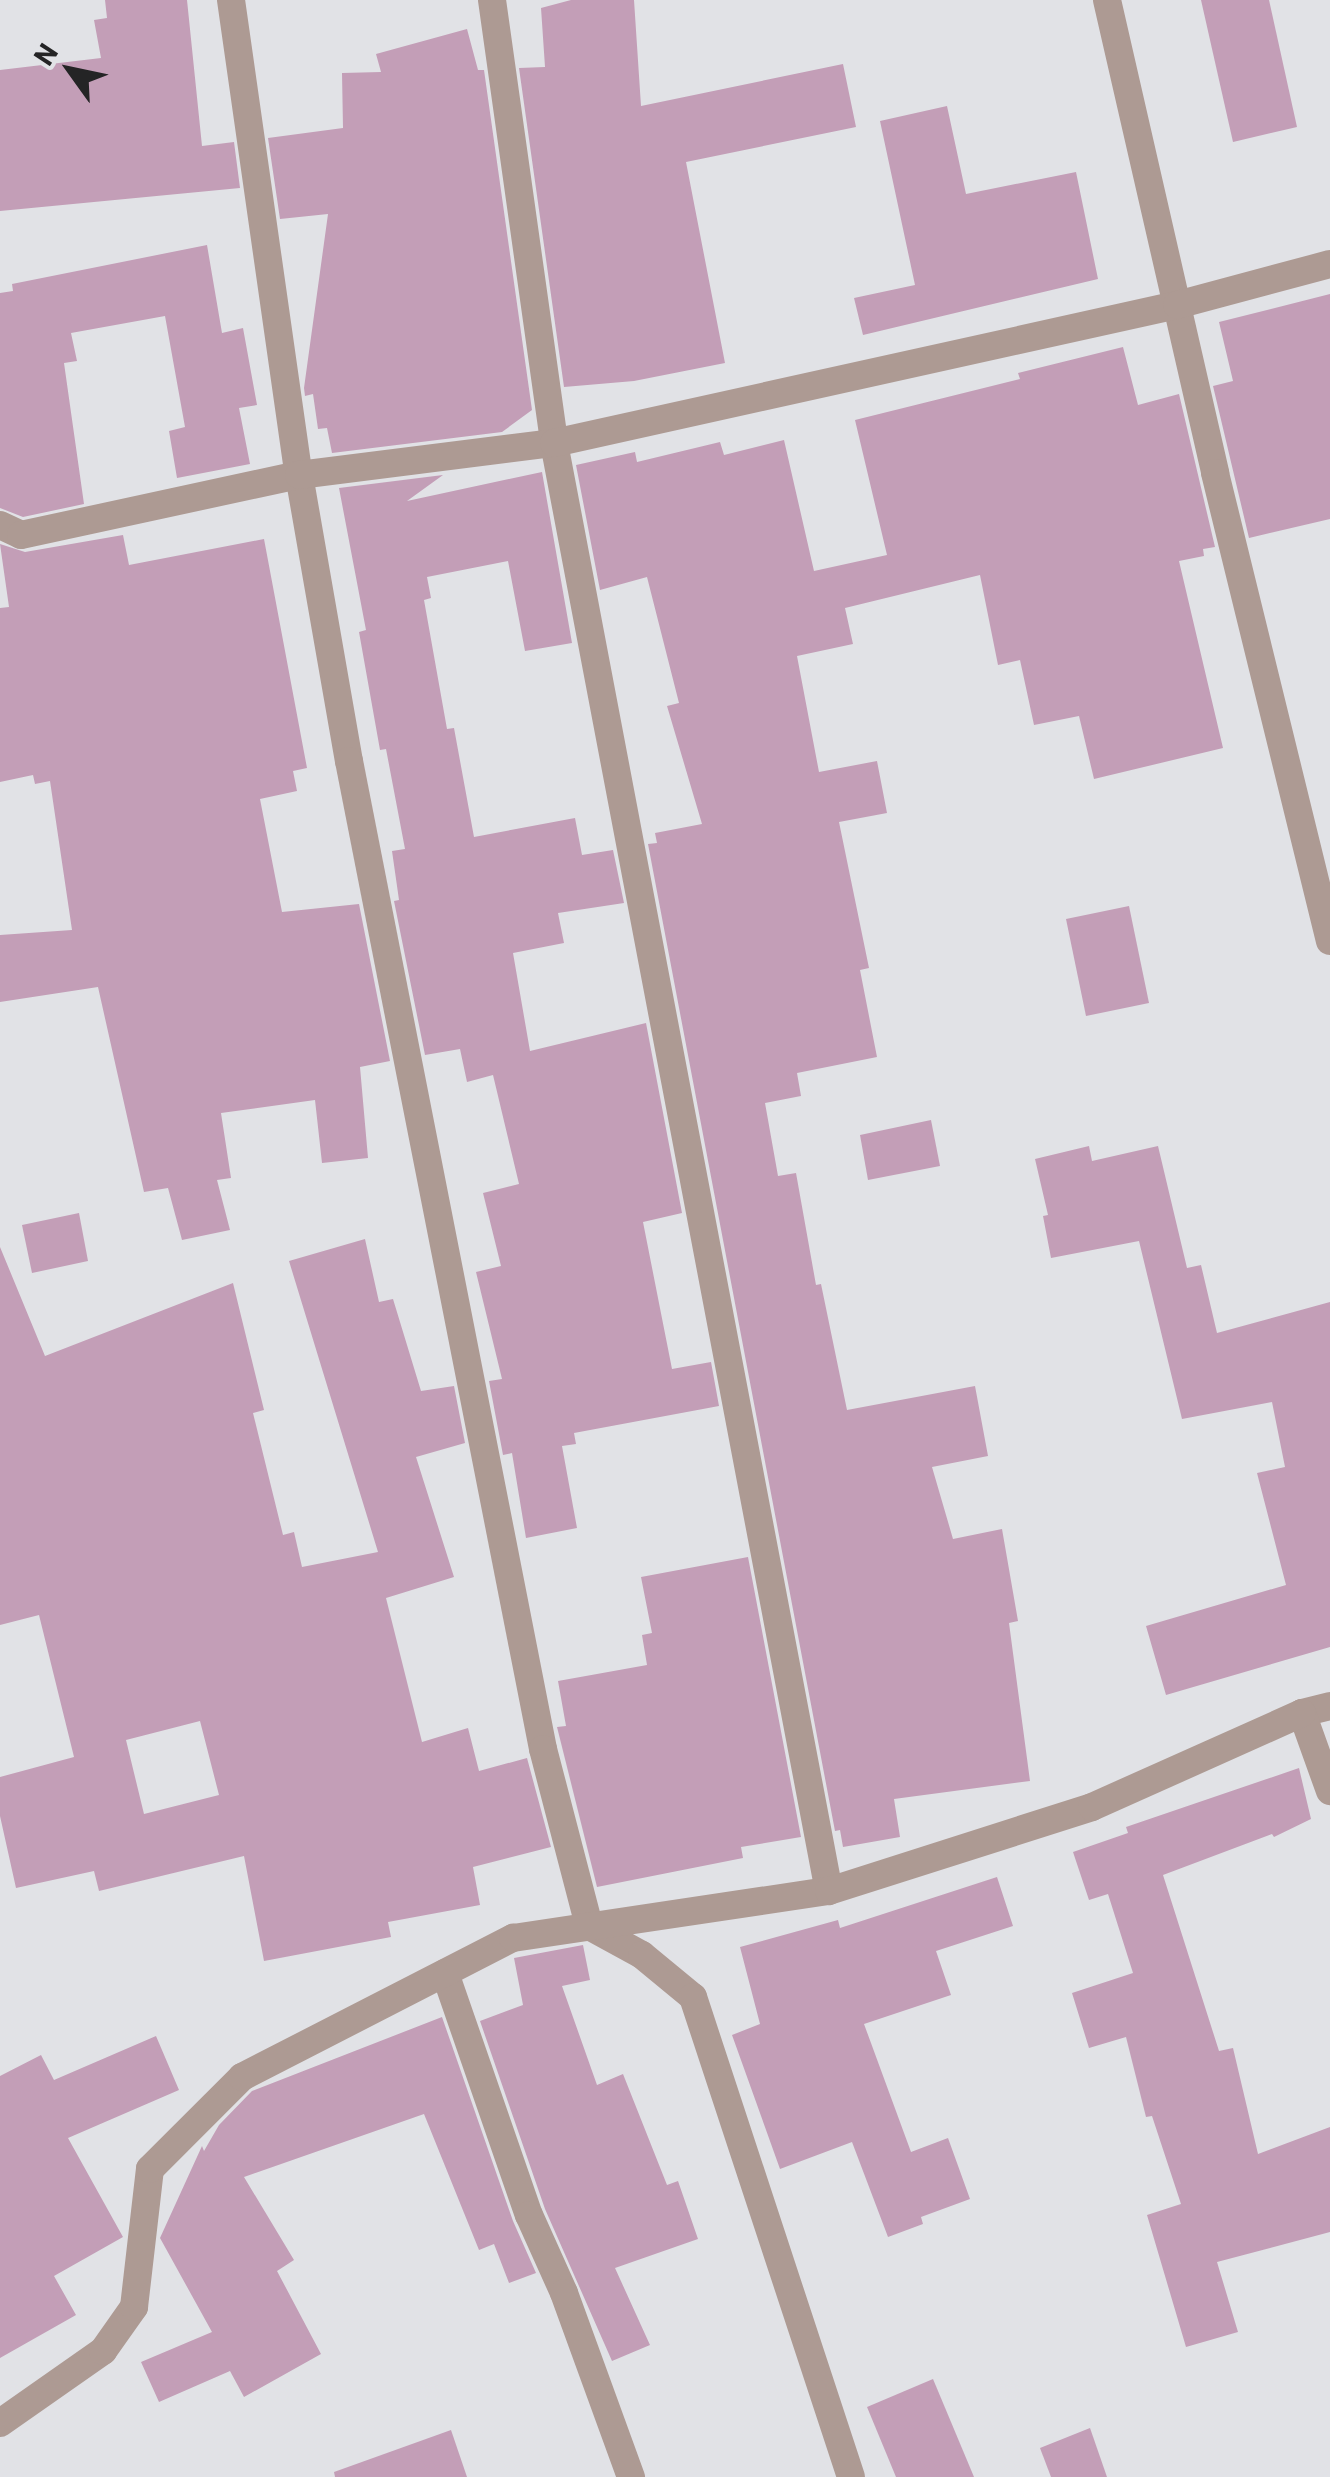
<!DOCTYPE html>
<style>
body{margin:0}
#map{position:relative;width:1330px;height:2477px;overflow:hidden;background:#e1e2e6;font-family:Barlow,sans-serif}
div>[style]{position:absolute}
.building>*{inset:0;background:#c39eb7}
.minor>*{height:28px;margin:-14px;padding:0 14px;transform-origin:14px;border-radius:14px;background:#ad9a93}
span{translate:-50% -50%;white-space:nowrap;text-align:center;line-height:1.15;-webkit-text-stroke:8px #e1e2e6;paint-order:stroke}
.north{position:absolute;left:20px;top:20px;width:100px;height:100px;-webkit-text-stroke:8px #e1e2e6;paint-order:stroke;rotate:303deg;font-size:28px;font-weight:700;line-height:40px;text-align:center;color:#242425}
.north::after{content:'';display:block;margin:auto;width:35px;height:45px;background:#242425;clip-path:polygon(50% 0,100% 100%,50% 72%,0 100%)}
</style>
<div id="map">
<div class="building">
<div style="clip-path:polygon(105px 0,187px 0,202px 146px,234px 142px,240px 188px,0 211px,0 70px,101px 58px,94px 20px,107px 18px)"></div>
<div style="clip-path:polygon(571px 0,634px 0,641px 106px,843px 64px,856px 127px,686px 162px,725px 363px,634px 381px,564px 387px,519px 68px,545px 67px,541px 8px)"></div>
<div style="clip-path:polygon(1201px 0,1269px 0,1297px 127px,1233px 142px)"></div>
<div style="clip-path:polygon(467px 29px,478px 70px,484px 70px,532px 410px,502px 432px,332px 453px,327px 428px,318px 429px,313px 394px,305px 396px,304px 388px,328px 214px,280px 219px,268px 138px,343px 128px,342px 73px,381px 72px,376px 54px)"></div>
<div style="clip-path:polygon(947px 106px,966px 194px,1076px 172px,1098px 279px,863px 335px,854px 298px,915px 285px,880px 121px)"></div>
<div style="clip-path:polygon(207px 245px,222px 333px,243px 328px,257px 405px,239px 408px,250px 464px,177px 478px,169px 431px,185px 427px,165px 316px,71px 333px,77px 361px,64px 363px,84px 504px,23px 517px,0 508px,0 293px,13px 291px,12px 284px)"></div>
<div style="clip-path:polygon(1330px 294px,1330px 519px,1249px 538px,1213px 386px,1233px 381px,1219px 322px)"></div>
<div style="clip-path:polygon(1123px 347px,1138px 405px,1179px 394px,1215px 547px,1203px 549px,1204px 556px,1179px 561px,1223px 748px,1094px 779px,1079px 716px,1034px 725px,1020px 660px,998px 665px,980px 575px,845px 608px,853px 644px,797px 656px,819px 772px,877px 761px,887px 813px,839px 822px,869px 968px,860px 970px,877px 1057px,797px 1073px,801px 1096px,765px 1103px,778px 1176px,796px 1173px,816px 1285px,821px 1284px,847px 1410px,975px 1386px,988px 1456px,932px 1467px,953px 1539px,1002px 1529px,1018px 1621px,1009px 1623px,1030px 1781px,894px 1799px,900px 1837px,843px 1847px,840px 1830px,835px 1831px,648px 844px,657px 843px,655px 833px,702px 824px,667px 706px,679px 703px,647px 577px,600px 590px,576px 465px,635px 452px,637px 462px,720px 442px,724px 455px,784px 440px,814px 571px,887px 555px,855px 420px,1020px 379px,1018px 373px)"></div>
<div style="clip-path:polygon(542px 472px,572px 643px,525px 651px,508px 561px,427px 577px,431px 598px,424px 600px,447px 729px,454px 728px,474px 837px,575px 818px,582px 855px,613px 850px,624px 903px,558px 913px,564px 943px,513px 953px,530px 1051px,646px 1023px,682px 1213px,643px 1222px,672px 1369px,711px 1362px,719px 1406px,574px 1433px,576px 1444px,562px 1446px,577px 1528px,526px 1538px,512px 1453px,503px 1455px,489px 1381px,502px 1379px,476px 1272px,501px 1266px,483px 1193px,519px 1184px,493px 1075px,467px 1082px,460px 1049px,425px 1055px,394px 901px,399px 900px,392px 851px,405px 849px,386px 749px,380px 750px,359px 632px,366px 630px,339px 488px,443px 475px,407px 501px)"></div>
<div style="clip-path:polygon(123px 535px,129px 565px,264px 539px,307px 768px,293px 771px,297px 791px,260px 799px,282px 912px,359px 904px,390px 1061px,360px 1067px,368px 1158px,322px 1163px,315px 1100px,221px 1113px,231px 1178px,217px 1180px,230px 1230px,182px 1240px,168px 1188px,144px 1192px,98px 987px,0 1002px,0 935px,72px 930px,50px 781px,35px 784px,33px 775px,0 782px,0 608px,9px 607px,0 544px,25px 552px)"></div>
<div style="clip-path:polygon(1129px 906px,1149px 1003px,1086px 1016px,1066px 919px)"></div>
<div style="clip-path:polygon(931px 1120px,940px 1166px,868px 1180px,860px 1135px)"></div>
<div style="clip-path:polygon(1089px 1146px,1092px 1161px,1158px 1146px,1187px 1268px,1201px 1265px,1217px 1333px,1330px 1302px,1330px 1647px,1166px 1695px,1146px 1626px,1286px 1585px,1257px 1473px,1285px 1467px,1272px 1402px,1182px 1419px,1139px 1241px,1051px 1258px,1043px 1216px,1048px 1215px,1035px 1159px)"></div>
<div style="clip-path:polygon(79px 1213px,88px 1261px,32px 1273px,22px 1225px)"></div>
<div style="clip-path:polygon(evenodd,365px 1239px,379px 1302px,393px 1299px,421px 1391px,454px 1386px,465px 1443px,416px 1457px,454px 1577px,386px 1598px,422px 1742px,468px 1728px,479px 1771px,527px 1758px,551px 1847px,473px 1867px,480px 1905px,388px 1922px,391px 1937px,264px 1961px,244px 1856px,99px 1891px,94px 1871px,16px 1888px,0 1816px,0 1777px,74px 1757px,39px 1615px,0 1625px,0 1247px,45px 1356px,233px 1283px,264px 1410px,253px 1413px,283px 1535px,294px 1532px,302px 1567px,378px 1552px,289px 1261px,365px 1239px,200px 1721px,219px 1795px,144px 1814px,126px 1740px,200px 1721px)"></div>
<div style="clip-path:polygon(748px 1557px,801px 1837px,741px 1847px,743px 1858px,597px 1887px,557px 1727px,566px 1726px,558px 1681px,647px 1665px,642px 1635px,652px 1633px,641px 1577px)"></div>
<div style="clip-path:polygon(1299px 1768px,1311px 1819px,1274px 1837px,1272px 1834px,1163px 1875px,1219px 2051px,1233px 2048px,1258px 2154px,1330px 2127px,1330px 2232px,1217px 2262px,1238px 2332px,1186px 2347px,1147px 2215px,1181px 2204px,1152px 2116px,1146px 2117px,1126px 2037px,1089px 2048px,1072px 1993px,1133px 1973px,1108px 1894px,1089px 1900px,1073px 1852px,1128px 1833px,1126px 1827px)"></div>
<div style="clip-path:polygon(997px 1877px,1013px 1926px,936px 1951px,951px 1995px,864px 2024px,911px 2152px,948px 2138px,970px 2199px,921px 2217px,923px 2224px,888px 2237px,852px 2142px,780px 2169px,732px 2035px,760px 2024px,740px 1947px,838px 1920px,840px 1928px)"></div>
<div style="clip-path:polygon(583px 1945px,590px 1980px,562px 1986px,597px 2085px,623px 2074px,667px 2185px,678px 2181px,698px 2239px,615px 2268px,650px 2345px,612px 2361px,545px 2209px,480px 2021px,523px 2005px,514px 1958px)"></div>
<div style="clip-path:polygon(442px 2017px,513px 2221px,536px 2273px,509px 2283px,494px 2244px,479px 2250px,424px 2114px,244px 2177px,294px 2260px,277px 2271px,321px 2354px,244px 2397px,230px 2371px,159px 2402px,141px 2362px,212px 2332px,160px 2238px,202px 2146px,204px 2151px,219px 2125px,252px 2091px)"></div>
<div style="clip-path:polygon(156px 2036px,179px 2090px,68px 2138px,123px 2237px,54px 2276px,76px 2315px,0 2358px,0 2076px,41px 2055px,54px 2080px)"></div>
<div style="clip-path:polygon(933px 2379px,974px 2477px,896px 2477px,867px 2407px)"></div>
<div style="clip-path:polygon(1090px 2428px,1107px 2477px,1051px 2477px,1040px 2448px)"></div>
<div style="clip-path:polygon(451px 2430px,467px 2477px,335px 2477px,334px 2472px)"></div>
</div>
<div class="minor">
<div style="left:231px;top:0;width:480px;rotate:81.9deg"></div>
<div style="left:299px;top:475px;width:290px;rotate:80.1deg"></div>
<div style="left:349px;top:761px;width:1007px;rotate:78.89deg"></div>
<div style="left:543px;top:1749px;width:183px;rotate:75.4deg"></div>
<div style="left:589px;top:1926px;width:60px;rotate:28.7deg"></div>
<div style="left:642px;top:1955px;width:66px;rotate:39.5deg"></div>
<div style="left:693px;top:1997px;width:505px;rotate:71.78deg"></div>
<div style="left:492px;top:0;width:447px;rotate:82deg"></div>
<div style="left:554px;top:443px;width:1474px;rotate:79.25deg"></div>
<div style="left:1107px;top:0;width:485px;rotate:77.1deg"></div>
<div style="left:1215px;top:473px;width:482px;rotate:76.2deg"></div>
<div style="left:0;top:525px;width:23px;rotate:25deg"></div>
<div style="left:21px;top:535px;width:284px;rotate:-12.2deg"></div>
<div style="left:299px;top:475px;width:257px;rotate:-7.2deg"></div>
<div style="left:554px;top:443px;width:638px;rotate:-12.49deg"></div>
<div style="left:1177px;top:305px;width:158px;rotate:-15deg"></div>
<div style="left:1330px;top:1706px;width:29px;rotate:166deg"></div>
<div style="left:1302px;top:1713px;width:83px;rotate:70.3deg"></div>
<div style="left:445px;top:1973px;width:256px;rotate:70.9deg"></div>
<div style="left:529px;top:2215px;width:85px;rotate:65.8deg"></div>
<div style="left:564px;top:2293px;width:196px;rotate:70deg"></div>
<div style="left:0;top:2423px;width:126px;rotate:-35deg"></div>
<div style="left:103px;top:2351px;width:54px;rotate:-54.8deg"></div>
<div style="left:134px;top:2307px;width:139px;rotate:-83.4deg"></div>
<div style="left:150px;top:2169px;width:130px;rotate:-45deg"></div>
<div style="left:242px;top:2077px;width:305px;rotate:-27.2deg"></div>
<div style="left:513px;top:1938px;width:319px;rotate:-8.5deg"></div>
<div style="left:829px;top:1891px;width:276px;rotate:-17.7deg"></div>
<div style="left:1092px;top:1807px;width:230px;rotate:-24.1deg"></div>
</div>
<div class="north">N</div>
</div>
